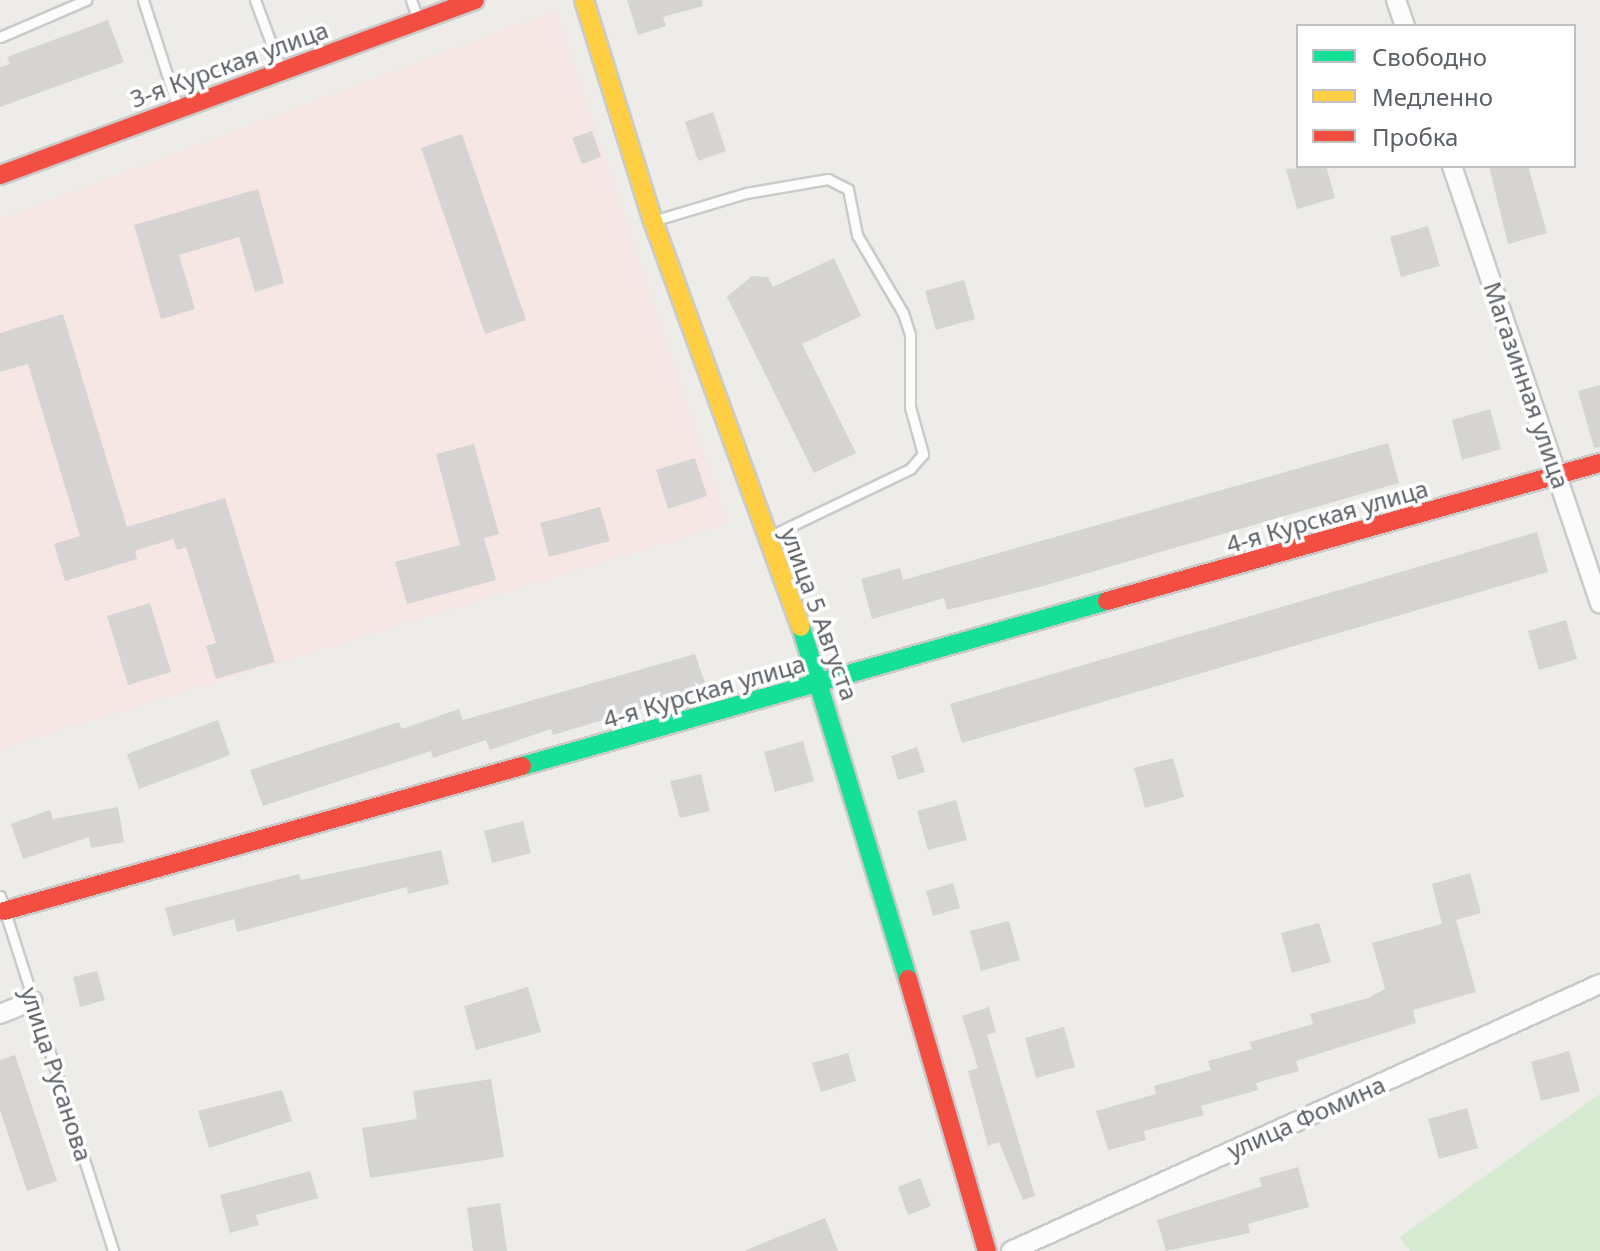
<!DOCTYPE html>
<meta charset="utf-8">
<style>
body{margin:0}
#map{position:relative;width:1600px;height:1251px;overflow:hidden;background:#edece8;font-family:"Noto Sans",sans-serif}
div>[style]{position:absolute}
.medical>*{inset:0;background:#f6e6e4}
.green>*{inset:0;background:#d6ead2}
.building>*{inset:0;background:#d5d4d2}
.roads{filter:drop-shadow(2px 0 #cacaca) drop-shadow(-2px 0 #cacaca) drop-shadow(0 2px #cacaca) drop-shadow(0 -2px #cacaca)}
.lane>*{height:9px;margin:-4.5px;padding:0 4.5px;transform-origin:4.5px;border-radius:4.5px;background:#fcfcfc}
.street>*{height:18px;margin:-9px;padding:0 9px;transform-origin:9px;border-radius:9px;background:#fcfcfc}
.fast>*{height:18px;margin:-9px;padding:0 9px;transform-origin:9px;border-radius:9px;background:#16e098}
.slow>*{height:18px;margin:-9px;padding:0 9px;transform-origin:9px;border-radius:9px;background:#ffcf43}
.jam>*{height:18px;margin:-9px;padding:0 9px;transform-origin:9px;border-radius:9px;background:#f24e42}
span{translate:-50% -50%;white-space:nowrap;text-align:center;line-height:1.15;-webkit-text-stroke:7px #fff;paint-order:stroke}
.street-label{font-size:24px;color:#5c6166}
.legend{position:absolute;left:1296px;top:24px;width:280px;height:144px;box-sizing:border-box;background:#fff;border:2px solid #bec0c2;margin:0;padding:10px 14px;list-style:none;font-size:24px;color:#5c6166}
.legend li{display:flex;align-items:center;gap:16px;height:40px}
.legend b{width:40px;border:2px solid #bec0c2}
</style>
<div id="map">
<div class="medical">
<div style="clip-path:polygon(556px 10px,727px 524px,0 749px,0 219px)"></div>
</div>
<div class="green">
<div style="clip-path:polygon(1600px 1094px,1600px 1251px,1410px 1251px,1400px 1237px)"></div>
</div>
<div class="building">
<div style="clip-path:polygon(627px 0,702px 0,703px 6px,663px 17px,666px 26px,638px 35px)"></div>
<div style="clip-path:polygon(108px 20px,124px 62px,0 107px,0 67px,10px 64px,7px 57px)"></div>
<div style="clip-path:polygon(713px 112px,726px 151px,698px 161px,685px 122px)"></div>
<div style="clip-path:polygon(592px 131px,601px 157px,582px 164px,572px 138px)"></div>
<div style="clip-path:polygon(462px 134px,526px 320px,485px 334px,421px 148px)"></div>
<div style="clip-path:polygon(1326px 166px,1335px 198px,1297px 209px,1286px 169px)"></div>
<div style="clip-path:polygon(1489px 166px,1528px 166px,1547px 233px,1508px 244px)"></div>
<div style="clip-path:polygon(258px 189px,284px 283px,255px 292px,239px 237px,179px 255px,195px 309px,161px 319px,134px 225px)"></div>
<div style="clip-path:polygon(1428px 226px,1440px 266px,1401px 277px,1390px 237px)"></div>
<div style="clip-path:polygon(834px 258px,861px 316px,802px 344px,856px 453px,814px 473px,727px 297px,752px 276px,768px 277px,773px 287px)"></div>
<div style="clip-path:polygon(964px 280px,975px 319px,936px 330px,925px 291px)"></div>
<div style="clip-path:polygon(63px 314px,127px 527px,225px 498px,275px 662px,216px 679px,206px 646px,216px 643px,186px 547px,177px 550px,173px 539px,135px 551px,137px 559px,65px 581px,54px 544px,80px 536px,28px 364px,0 372px,0 333px)"></div>
<div style="clip-path:polygon(1600px 385px,1600px 447px,1594px 448px,1578px 391px)"></div>
<div style="clip-path:polygon(1490px 409px,1501px 449px,1462px 460px,1452px 420px)"></div>
<div style="clip-path:polygon(1388px 443px,1399px 483px,1043px 586px,947px 610px,944px 598px,872px 619px,861px 579px,900px 568px,903px 580px)"></div>
<div style="clip-path:polygon(474px 444px,499px 534px,484px 538px,496px 580px,407px 604px,395px 562px,460px 545px,436px 454px)"></div>
<div style="clip-path:polygon(695px 458px,707px 496px,668px 509px,656px 470px)"></div>
<div style="clip-path:polygon(600px 507px,610px 541px,549px 557px,540px 523px)"></div>
<div style="clip-path:polygon(1537px 532px,1548px 572px,962px 743px,950px 704px)"></div>
<div style="clip-path:polygon(150px 603px,171px 672px,128px 685px,107px 616px)"></div>
<div style="clip-path:polygon(1566px 620px,1577px 659px,1539px 670px,1528px 631px)"></div>
<div style="clip-path:polygon(695px 654px,707px 689px,553px 735px,551px 729px,490px 750px,486px 740px,433px 758px,431px 751px,263px 806px,250px 770px,399px 722px,402px 729px,459px 709px,463px 720px)"></div>
<div style="clip-path:polygon(218px 720px,230px 755px,139px 789px,127px 754px)"></div>
<div style="clip-path:polygon(803px 741px,814px 781px,775px 792px,764px 752px)"></div>
<div style="clip-path:polygon(917px 747px,925px 772px,898px 780px,891px 756px)"></div>
<div style="clip-path:polygon(1173px 758px,1184px 797px,1145px 808px,1134px 768px)"></div>
<div style="clip-path:polygon(701px 774px,710px 811px,680px 818px,670px 781px)"></div>
<div style="clip-path:polygon(956px 800px,967px 840px,928px 850px,917px 811px)"></div>
<div style="clip-path:polygon(118px 807px,124px 842px,91px 848px,89px 837px,23px 859px,11px 824px,50px 810px,53px 819px)"></div>
<div style="clip-path:polygon(523px 821px,531px 853px,492px 863px,484px 831px)"></div>
<div style="clip-path:polygon(441px 850px,449px 884px,408px 894px,407px 887px,237px 932px,234px 919px,173px 936px,165px 908px,299px 874px,301px 880px)"></div>
<div style="clip-path:polygon(1470px 873px,1481px 913px,1442px 924px,1432px 884px)"></div>
<div style="clip-path:polygon(953px 883px,960px 908px,933px 916px,926px 891px)"></div>
<div style="clip-path:polygon(1456px 920px,1476px 992px,1413px 1010px,1416px 1023px,1296px 1061px,1299px 1071px,1256px 1083px,1258px 1090px,1201px 1106px,1204px 1115px,1144px 1131px,1146px 1140px,1108px 1150px,1096px 1111px,1156px 1094px,1154px 1086px,1211px 1070px,1208px 1061px,1252px 1049px,1250px 1042px,1313px 1024px,1310px 1014px,1368px 998px,1385px 989px,1372px 943px)"></div>
<div style="clip-path:polygon(1009px 921px,1020px 960px,981px 971px,970px 931px)"></div>
<div style="clip-path:polygon(1319px 923px,1331px 962px,1292px 973px,1281px 933px)"></div>
<div style="clip-path:polygon(97px 971px,105px 1000px,80px 1007px,73px 977px)"></div>
<div style="clip-path:polygon(528px 987px,541px 1032px,476px 1050px,464px 1006px)"></div>
<div style="clip-path:polygon(989px 1007px,996px 1032px,987px 1035px,1035px 1196px,1023px 1200px,999px 1142px,988px 1146px,968px 1071px,978px 1068px,962px 1016px)"></div>
<div style="clip-path:polygon(1064px 1027px,1075px 1067px,1036px 1078px,1025px 1038px)"></div>
<div style="clip-path:polygon(1569px 1051px,1580px 1091px,1541px 1101px,1531px 1062px)"></div>
<div style="clip-path:polygon(848px 1053px,856px 1081px,821px 1092px,812px 1063px)"></div>
<div style="clip-path:polygon(15px 1055px,57px 1181px,27px 1191px,0 1110px,0 1060px)"></div>
<div style="clip-path:polygon(491px 1079px,504px 1157px,370px 1178px,362px 1128px,417px 1119px,413px 1091px)"></div>
<div style="clip-path:polygon(282px 1090px,292px 1121px,209px 1148px,198px 1111px)"></div>
<div style="clip-path:polygon(1467px 1108px,1478px 1148px,1439px 1159px,1428px 1119px)"></div>
<div style="clip-path:polygon(1298px 1167px,1309px 1207px,1248px 1224px,1250px 1233px,1166px 1251px,1157px 1220px,1262px 1186px,1259px 1178px)"></div>
<div style="clip-path:polygon(310px 1171px,318px 1198px,256px 1215px,259px 1225px,230px 1233px,220px 1195px)"></div>
<div style="clip-path:polygon(920px 1178px,931px 1206px,908px 1215px,898px 1187px)"></div>
<div style="clip-path:polygon(500px 1203px,507px 1251px,473px 1251px,467px 1208px)"></div>
<div style="clip-path:polygon(825px 1218px,838px 1251px,746px 1251px,746px 1250px)"></div>
</div>
<div class="roads">
<div class="lane">
<div style="left:143px;top:0;width:110px;rotate:72.1deg"></div>
<div style="left:255px;top:0;width:75px;rotate:69.6deg"></div>
<div style="left:411px;top:0;width:20px;rotate:70deg"></div>
<div style="left:0;top:37px;width:94px;rotate:-23.3deg"></div>
<div style="left:656px;top:220px;width:94px;rotate:-16.7deg"></div>
<div style="left:746px;top:193px;width:83px;rotate:-9.7deg"></div>
<div style="left:828px;top:179px;width:22px;rotate:27deg"></div>
<div style="left:848px;top:189px;width:47px;rotate:78.9deg"></div>
<div style="left:857px;top:235px;width:91px;rotate:59.5deg"></div>
<div style="left:903px;top:313px;width:23px;rotate:72deg"></div>
<div style="left:910px;top:335px;width:72px;rotate:90deg"></div>
<div style="left:910px;top:407px;width:49px;rotate:74.5deg"></div>
<div style="left:923px;top:454px;width:20px;rotate:131deg"></div>
<div style="left:910px;top:469px;width:153px;rotate:154.4deg"></div>
<div style="left:0;top:896px;width:373px;rotate:72.3deg"></div>
</div>
<div class="street">
<div style="left:1396px;top:0;width:28px;rotate:71deg"></div>
<div style="left:1452px;top:166px;width:462px;rotate:71.3deg"></div>
<div style="left:0;top:1014px;width:35px;rotate:-22deg"></div>
<div style="left:1011px;top:1251px;width:647px;rotate:-24.39deg"></div>
</div>
<div class="fast">
<div style="left:801px;top:627px;width:368px;rotate:73.1deg"></div>
<div style="left:522px;top:766px;width:608px;rotate:-15.75deg"></div>
</div>
<div class="slow">
<div style="left:584px;top:0;width:232px;rotate:72.7deg"></div>
<div style="left:653px;top:221px;width:432px;rotate:70deg"></div>
</div>
<div class="jam">
<div style="left:0;top:175px;width:506px;rotate:-20.22deg"></div>
<div style="left:1107px;top:601px;width:512px;rotate:-15.64deg"></div>
<div style="left:4px;top:911px;width:538px;rotate:-15.64deg"></div>
<div style="left:908px;top:979px;width:283px;rotate:73.8deg"></div>
</div>
</div>
<div class="street-label">
<span style="left:229px;top:64px;rotate:-20deg">3-я Курская улица</span>
<span style="left:1527px;top:385px;rotate:71deg">Магазинная улица</span>
<span style="left:1327px;top:516px;rotate:-16deg">4-я Курская улица</span>
<span style="left:820px;top:614px;rotate:70deg">улица 5 Августа</span>
<span style="left:704px;top:691px;rotate:-16deg">4-я Курская улица</span>
<span style="left:57px;top:1074px;rotate:72deg">улица Русанова</span>
<span style="left:1306px;top:1117px;rotate:-24deg">улица Фомина</span>
</div>
<ul class="legend">
<li><b style="height:10px;background:#16e098"></b>Свободно</li>
<li><b style="height:10px;background:#ffcf43"></b>Медленно</li>
<li><b style="height:10px;background:#f24e42"></b>Пробка</li>
</ul>
</div>
